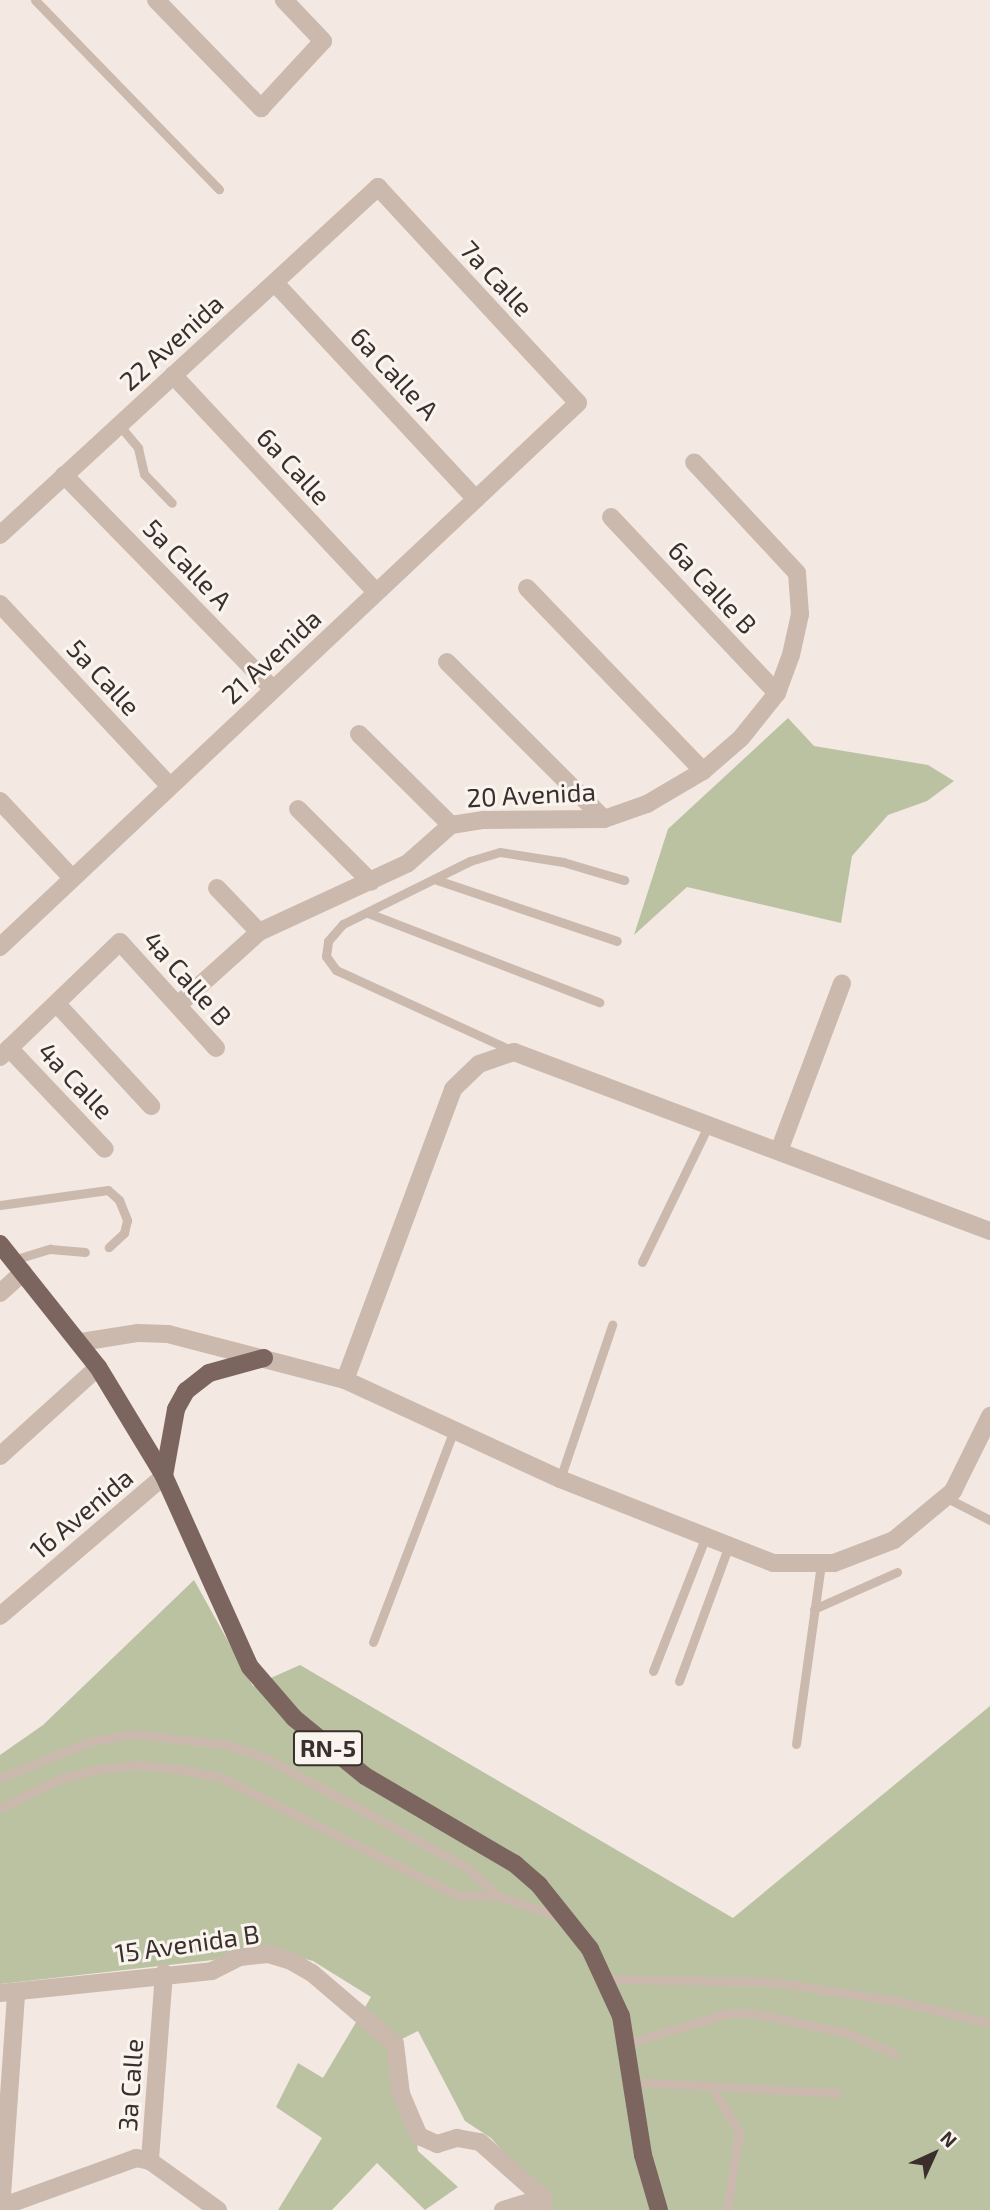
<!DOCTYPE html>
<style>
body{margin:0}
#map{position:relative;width:990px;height:2210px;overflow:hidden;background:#f3e9e2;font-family:"Exo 2",sans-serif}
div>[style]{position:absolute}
.green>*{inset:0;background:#bac2a2}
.lane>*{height:9px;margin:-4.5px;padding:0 4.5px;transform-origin:4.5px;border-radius:4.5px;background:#cbb9ae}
.street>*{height:18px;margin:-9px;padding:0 9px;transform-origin:9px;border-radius:9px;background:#cbb9ae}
.primary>*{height:18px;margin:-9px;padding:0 9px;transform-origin:9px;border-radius:9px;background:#7b655e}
span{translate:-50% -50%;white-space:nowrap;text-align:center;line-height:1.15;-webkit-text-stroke:6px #faf4ef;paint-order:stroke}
.shield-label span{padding:2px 5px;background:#faf4ef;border:2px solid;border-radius:5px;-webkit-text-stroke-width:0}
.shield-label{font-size:24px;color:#3a2f2c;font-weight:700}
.street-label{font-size:26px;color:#3a2f2c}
.north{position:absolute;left:899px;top:2119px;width:70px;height:70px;-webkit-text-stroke:5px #faf4ef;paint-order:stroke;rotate:45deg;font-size:19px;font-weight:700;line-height:28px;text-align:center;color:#3a2f2c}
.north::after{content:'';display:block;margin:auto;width:24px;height:32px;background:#3a2f2c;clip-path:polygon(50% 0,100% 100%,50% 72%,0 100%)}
</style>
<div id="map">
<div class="green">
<div style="clip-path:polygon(788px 718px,814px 746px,928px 765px,954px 781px,927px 801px,888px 815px,852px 856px,841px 923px,687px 887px,634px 935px,668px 829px)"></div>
<div style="clip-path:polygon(194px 1580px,253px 1686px,300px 1665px,733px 1918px,990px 1706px,990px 2210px,539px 2210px,518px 2168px,491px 2138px,465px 2121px,418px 2031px,402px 2039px,418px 2151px,458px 2187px,425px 2210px,377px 2163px,332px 2210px,278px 2210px,322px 2138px,276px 2107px,298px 2063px,323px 2078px,371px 1997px,313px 1961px,264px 1949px,213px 1960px,0 1984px,0 1755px,43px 1725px)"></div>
</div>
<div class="lane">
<div style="left:35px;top:0;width:264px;rotate:45.8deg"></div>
<div style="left:119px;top:425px;width:30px;rotate:50deg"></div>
<div style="left:138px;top:448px;width:27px;rotate:77deg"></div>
<div style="left:144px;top:474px;width:40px;rotate:46deg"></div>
<div style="left:434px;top:879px;width:193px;rotate:18.7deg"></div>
<div style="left:368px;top:913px;width:248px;rotate:21.1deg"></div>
<div style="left:513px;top:1051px;width:195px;rotate:-155.4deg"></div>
<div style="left:336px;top:970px;width:17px;rotate:-126deg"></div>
<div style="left:326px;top:956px;width:15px;rotate:-82deg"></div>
<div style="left:328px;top:941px;width:23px;rotate:-49deg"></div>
<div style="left:343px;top:924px;width:142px;rotate:-26.4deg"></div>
<div style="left:470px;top:861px;width:31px;rotate:-17deg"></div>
<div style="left:500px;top:852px;width:64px;rotate:9deg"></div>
<div style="left:563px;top:862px;width:64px;rotate:16.4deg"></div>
<div style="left:0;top:1205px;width:109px;rotate:-7.9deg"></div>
<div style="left:108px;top:1190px;width:15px;rotate:42deg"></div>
<div style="left:119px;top:1200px;width:22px;rotate:68deg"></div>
<div style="left:127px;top:1220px;width:13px;rotate:103deg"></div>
<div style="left:124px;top:1233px;width:21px;rotate:137deg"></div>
<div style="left:13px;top:1260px;width:39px;rotate:-17deg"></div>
<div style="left:50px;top:1249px;width:35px;rotate:5deg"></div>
<div style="left:642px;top:1262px;width:153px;rotate:-64.1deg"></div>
<div style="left:560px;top:1479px;width:163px;rotate:-71.3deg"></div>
<div style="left:945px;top:1497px;width:51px;rotate:27.1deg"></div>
<div style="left:814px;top:1609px;width:91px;rotate:-24deg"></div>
<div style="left:373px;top:1642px;width:227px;rotate:-69.1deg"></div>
<div style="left:653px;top:1671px;width:145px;rotate:-68.6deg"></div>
<div style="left:679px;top:1681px;width:145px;rotate:-69.8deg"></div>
<div style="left:796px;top:1744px;width:183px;rotate:-82.1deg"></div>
<div style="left:0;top:1778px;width:95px;rotate:-22.2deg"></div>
<div style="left:88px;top:1742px;width:47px;rotate:-9.9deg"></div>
<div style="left:134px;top:1734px;width:95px;rotate:6.7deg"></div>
<div style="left:228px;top:1745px;width:40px;rotate:18.9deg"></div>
<div style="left:266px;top:1758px;width:228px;rotate:28.6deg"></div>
<div style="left:466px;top:1867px;width:43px;rotate:42.2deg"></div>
<div style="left:0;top:1808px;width:67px;rotate:-25.8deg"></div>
<div style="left:60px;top:1779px;width:35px;rotate:-15deg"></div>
<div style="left:94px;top:1770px;width:43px;rotate:-6.6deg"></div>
<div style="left:137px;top:1765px;width:41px;rotate:5.6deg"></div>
<div style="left:178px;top:1769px;width:43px;rotate:10.8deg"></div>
<div style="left:220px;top:1777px;width:265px;rotate:26.5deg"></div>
<div style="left:457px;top:1895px;width:41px;rotate:1.4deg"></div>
<div style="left:498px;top:1896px;width:65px;rotate:18.7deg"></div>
<div style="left:607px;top:1979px;width:166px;rotate:1deg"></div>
<div style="left:773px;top:1982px;width:124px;rotate:8.8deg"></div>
<div style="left:896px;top:2001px;width:97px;rotate:13.2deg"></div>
<div style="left:626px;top:2044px;width:107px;rotate:-16.9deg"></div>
<div style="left:728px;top:2013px;width:25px"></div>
<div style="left:753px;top:2013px;width:96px;rotate:12deg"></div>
<div style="left:847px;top:2033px;width:52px;rotate:23.6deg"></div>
<div style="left:632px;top:2082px;width:79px;rotate:2.9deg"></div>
<div style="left:711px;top:2086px;width:54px;rotate:58.7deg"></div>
<div style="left:739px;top:2132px;width:79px;rotate:98.7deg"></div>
<div style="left:711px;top:2086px;width:126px;rotate:3.2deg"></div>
</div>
<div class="street">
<div style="left:156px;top:0;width:151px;rotate:45.8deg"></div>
<div style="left:261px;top:108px;width:91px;rotate:-47.2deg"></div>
<div style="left:323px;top:41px;width:57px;rotate:-133.6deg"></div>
<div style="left:275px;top:283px;width:295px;rotate:47.1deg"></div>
<div style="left:173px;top:375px;width:297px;rotate:46.9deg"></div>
<div style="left:64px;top:475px;width:299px;rotate:45.7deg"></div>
<div style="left:611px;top:517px;width:242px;rotate:46.7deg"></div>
<div style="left:0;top:535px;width:514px;rotate:-42.63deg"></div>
<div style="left:378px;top:187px;width:294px;rotate:47.2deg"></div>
<div style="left:578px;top:403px;width:794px;rotate:136.74deg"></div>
<div style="left:527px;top:588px;width:254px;rotate:46.1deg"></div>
<div style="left:0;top:604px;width:249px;rotate:47deg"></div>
<div style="left:447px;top:662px;width:222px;rotate:45deg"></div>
<div style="left:359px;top:734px;width:129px;rotate:44.7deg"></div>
<div style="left:0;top:801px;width:105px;rotate:46.9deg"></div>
<div style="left:298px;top:809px;width:103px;rotate:45deg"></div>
<div style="left:217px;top:888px;width:61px;rotate:46.3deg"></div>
<div style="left:57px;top:1004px;width:139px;rotate:47.3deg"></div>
<div style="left:178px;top:1005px;width:109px;rotate:-42deg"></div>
<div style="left:259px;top:932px;width:164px;rotate:-24.8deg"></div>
<div style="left:408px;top:863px;width:57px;rotate:-41.5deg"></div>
<div style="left:451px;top:825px;width:33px;rotate:-9deg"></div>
<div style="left:484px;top:820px;width:120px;rotate:-0.5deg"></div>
<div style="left:604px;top:819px;width:46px;rotate:-19.2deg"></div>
<div style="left:647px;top:804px;width:65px;rotate:-30.5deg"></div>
<div style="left:703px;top:771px;width:50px;rotate:-41deg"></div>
<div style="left:741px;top:738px;width:58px;rotate:-51.3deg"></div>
<div style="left:777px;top:693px;width:40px;rotate:-69.8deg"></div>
<div style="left:791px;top:655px;width:42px;rotate:-77.6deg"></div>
<div style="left:800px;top:614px;width:41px;rotate:-94.2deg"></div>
<div style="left:797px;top:573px;width:151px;rotate:-132.9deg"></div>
<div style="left:9px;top:1048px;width:139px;rotate:46.5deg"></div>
<div style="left:0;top:1057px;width:166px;rotate:-43.8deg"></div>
<div style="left:120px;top:942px;width:143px;rotate:47.8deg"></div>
<div style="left:779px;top:1151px;width:179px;rotate:-69.4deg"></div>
<div style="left:0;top:1293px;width:31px;rotate:-42deg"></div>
<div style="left:81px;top:1342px;width:58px;rotate:-9deg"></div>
<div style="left:138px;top:1333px;width:30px;rotate:2deg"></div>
<div style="left:168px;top:1334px;width:183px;rotate:14.6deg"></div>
<div style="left:345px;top:1380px;width:237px;rotate:24.7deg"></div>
<div style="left:560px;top:1479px;width:229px;rotate:21.5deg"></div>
<div style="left:773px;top:1563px;width:61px"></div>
<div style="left:834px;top:1563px;width:64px;rotate:-21deg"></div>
<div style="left:894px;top:1540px;width:77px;rotate:-39.7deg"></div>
<div style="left:953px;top:1491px;width:84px;rotate:-63.7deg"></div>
<div style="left:345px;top:1380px;width:310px;rotate:-69.6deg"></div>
<div style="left:453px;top:1089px;width:36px;rotate:-44deg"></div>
<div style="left:479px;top:1064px;width:37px;rotate:-19deg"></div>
<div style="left:514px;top:1052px;width:509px;rotate:20.61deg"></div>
<div style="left:0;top:1456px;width:132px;rotate:-42.2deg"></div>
<div style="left:0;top:1616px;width:216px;rotate:-40.5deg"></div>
<div style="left:164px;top:1973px;width:189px;rotate:94.3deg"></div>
<div style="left:150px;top:2161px;width:84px;rotate:35.8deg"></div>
<div style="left:0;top:1993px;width:213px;rotate:-5.9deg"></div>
<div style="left:212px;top:1971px;width:31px;rotate:-27deg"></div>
<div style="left:240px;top:1957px;width:28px;rotate:-6deg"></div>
<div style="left:268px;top:1954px;width:24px;rotate:17deg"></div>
<div style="left:291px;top:1961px;width:24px;rotate:30deg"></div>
<div style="left:312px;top:1973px;width:109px;rotate:40.5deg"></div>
<div style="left:395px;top:2044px;width:50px;rotate:83.2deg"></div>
<div style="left:401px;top:2094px;width:46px;rotate:66.8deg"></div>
<div style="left:419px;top:2136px;width:20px;rotate:24deg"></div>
<div style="left:437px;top:2144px;width:21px;rotate:-17deg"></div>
<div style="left:457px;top:2138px;width:23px;rotate:10deg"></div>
<div style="left:480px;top:2142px;width:84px;rotate:41.6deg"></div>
<div style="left:543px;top:2198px;width:12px;rotate:90deg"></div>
<div style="left:1px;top:2207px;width:144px;rotate:-19.9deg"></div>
<div style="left:136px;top:2158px;width:14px;rotate:12deg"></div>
<div style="left:1px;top:2210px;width:216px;rotate:-86deg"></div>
<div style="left:503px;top:2210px;width:42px;rotate:-16.7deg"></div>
</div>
<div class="primary">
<div style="left:0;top:1244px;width:157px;rotate:51.5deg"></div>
<div style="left:98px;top:1367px;width:127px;rotate:58.8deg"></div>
<div style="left:164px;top:1476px;width:209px;rotate:65.8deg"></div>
<div style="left:250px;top:1667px;width:67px;rotate:49.2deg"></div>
<div style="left:294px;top:1718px;width:92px;rotate:39.2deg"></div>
<div style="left:365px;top:1776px;width:174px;rotate:30.4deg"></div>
<div style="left:515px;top:1864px;width:32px;rotate:41deg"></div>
<div style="left:539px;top:1885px;width:82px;rotate:51.4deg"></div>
<div style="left:590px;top:1949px;width:74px;rotate:65.2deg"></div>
<div style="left:621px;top:2016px;width:141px;rotate:81deg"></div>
<div style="left:643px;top:2155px;width:57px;rotate:73.8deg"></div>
<div style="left:164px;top:1476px;width:68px;rotate:-79.8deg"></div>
<div style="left:176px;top:1409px;width:21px;rotate:-61deg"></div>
<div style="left:186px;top:1391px;width:29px;rotate:-38deg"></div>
<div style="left:209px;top:1373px;width:57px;rotate:-15.3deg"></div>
</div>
<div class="shield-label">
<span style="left:328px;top:1748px">RN-5</span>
</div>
<div class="street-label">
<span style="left:497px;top:278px;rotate:47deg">7a Calle</span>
<span style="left:171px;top:342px;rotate:-42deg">22 Avenida</span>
<span style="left:395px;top:373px;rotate:47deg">6a Calle A</span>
<span style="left:294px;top:466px;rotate:47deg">6a Calle</span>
<span style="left:188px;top:564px;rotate:46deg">5a Calle A</span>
<span style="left:713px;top:587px;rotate:47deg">6a Calle B</span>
<span style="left:271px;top:656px;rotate:-43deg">21 Avenida</span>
<span style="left:104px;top:677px;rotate:47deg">5a Calle</span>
<span style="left:531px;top:794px;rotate:-3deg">20 Avenida</span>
<span style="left:188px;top:978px;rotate:48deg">4a Calle B</span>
<span style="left:76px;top:1080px;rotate:46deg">4a Calle</span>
<span style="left:81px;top:1513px;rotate:-40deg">16 Avenida</span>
<span style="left:187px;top:1943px;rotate:-8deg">15 Avenida B</span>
<span style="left:130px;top:2085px;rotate:-86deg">3a Calle</span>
</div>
<div class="north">N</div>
</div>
